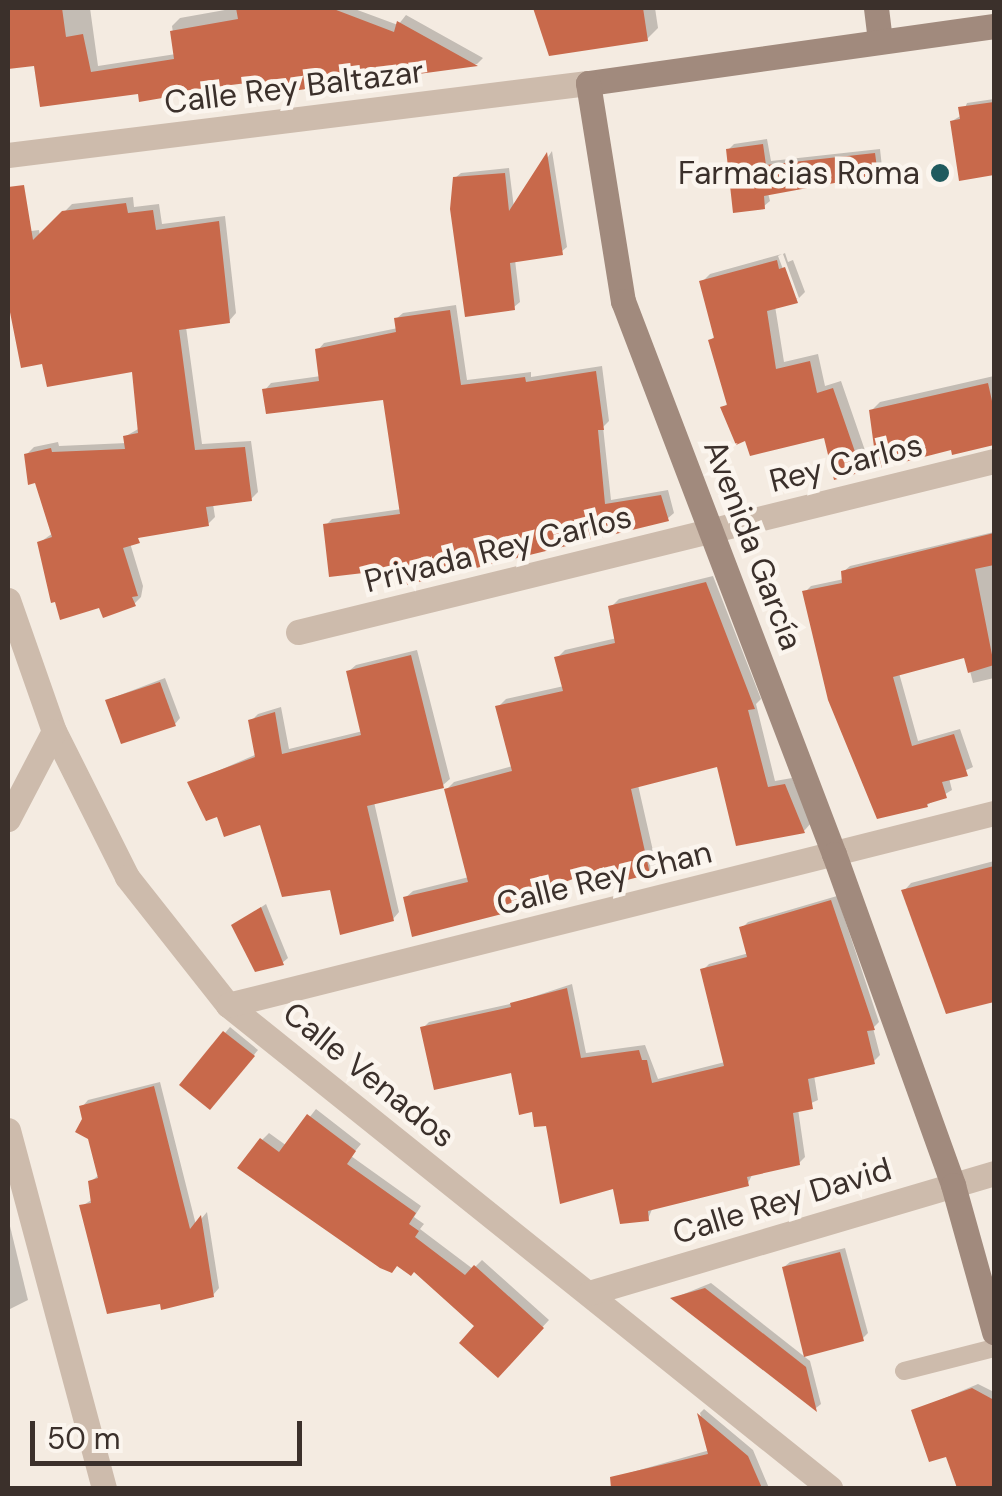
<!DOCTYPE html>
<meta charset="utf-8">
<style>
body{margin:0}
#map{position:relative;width:1002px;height:1496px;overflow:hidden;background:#f4ebe1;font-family:"DM Sans",sans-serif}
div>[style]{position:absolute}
.shadow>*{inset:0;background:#0003}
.building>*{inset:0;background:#c8694b}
.service>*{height:18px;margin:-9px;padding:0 9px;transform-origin:9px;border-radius:9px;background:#cdbbac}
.minor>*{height:25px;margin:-12.5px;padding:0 12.5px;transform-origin:12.5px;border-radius:12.5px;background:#cdbbac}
.secondary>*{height:25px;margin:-12.5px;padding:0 12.5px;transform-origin:12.5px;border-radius:12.5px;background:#a18a7d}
.dots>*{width:28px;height:28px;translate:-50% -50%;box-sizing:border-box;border:5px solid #fbf5ee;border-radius:50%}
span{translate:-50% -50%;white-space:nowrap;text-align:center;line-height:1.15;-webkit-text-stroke:9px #fbf5ee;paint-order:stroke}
.street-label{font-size:32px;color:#3b302b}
.poi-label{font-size:32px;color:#3b302b}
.right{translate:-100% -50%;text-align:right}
.frame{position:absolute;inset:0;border:10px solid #3b302b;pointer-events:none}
.scale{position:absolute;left:30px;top:1421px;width:272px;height:45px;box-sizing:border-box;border:5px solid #3b302b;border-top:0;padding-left:12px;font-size:30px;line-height:35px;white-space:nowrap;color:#3b302b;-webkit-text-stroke:8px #fbf5ee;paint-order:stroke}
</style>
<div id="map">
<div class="shadow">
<div style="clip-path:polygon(8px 8px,90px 8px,98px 66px,176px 54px,172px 26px,180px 18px,236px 8px,352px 8px,398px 25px,406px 15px,483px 58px,477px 64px,264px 92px,263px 87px,249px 80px,178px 89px,173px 94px,140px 91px,36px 63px,8px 66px)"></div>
<div style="clip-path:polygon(536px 8px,655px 8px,658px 28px,647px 39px,550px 53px)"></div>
<div style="clip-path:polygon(994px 99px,994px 173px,961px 178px,952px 121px,962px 115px,967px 103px)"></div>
<div style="clip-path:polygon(767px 139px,771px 161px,880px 149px,882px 167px,877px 173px,768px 193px,770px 201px,764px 206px,728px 150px,734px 144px)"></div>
<div style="clip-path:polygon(552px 151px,567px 247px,561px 252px,515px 260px,520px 302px,514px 307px,455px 178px,461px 173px,509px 168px,514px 208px)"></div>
<div style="clip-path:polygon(133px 197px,134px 207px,159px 204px,162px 224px,225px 216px,236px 313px,229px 321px,186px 327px,202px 444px,251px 441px,258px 492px,251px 499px,213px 504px,215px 517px,208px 524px,145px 534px,130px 543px,143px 586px,141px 597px,134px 604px,101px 604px,39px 543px,53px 533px,26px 455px,34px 447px,58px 442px,59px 446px,127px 443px,126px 436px,140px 428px,134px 369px,44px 361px,23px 365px,8px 290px,8px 234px,39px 230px,40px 237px,72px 204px)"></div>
<div style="clip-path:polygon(785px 253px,788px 262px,793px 260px,805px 292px,799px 298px,783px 254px)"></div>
<div style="clip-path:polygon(782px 254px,778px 256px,794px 298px,798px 298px,775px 306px,784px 362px,818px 354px,825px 386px,841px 381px,869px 462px,861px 470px,826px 435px,747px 437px,723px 408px,729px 402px,711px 340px,716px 335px,702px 282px,710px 274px)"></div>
<div style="clip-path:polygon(456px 305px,467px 380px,531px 372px,531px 377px,602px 366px,609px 421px,603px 427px,611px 500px,668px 490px,674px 513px,667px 519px,400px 566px,326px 525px,332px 519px,402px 509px,385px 397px,265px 390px,271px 383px,321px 376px,318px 350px,324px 343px,398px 328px,396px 319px,403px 313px)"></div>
<div style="clip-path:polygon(994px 376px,994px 444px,954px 452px,952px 447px,872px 410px,880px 402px)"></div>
<div style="clip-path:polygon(994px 532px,994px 678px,973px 683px,966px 655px,899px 673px,918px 741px,960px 729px,973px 767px,949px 778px,952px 790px,927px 805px,805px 592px,811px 586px,844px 579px,843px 572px,850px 566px)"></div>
<div style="clip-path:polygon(713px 576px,761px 699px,756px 704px,775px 781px,792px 778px,811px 823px,804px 831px,719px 764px,638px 785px,656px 864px,648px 872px,606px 864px,508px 904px,501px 911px,405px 898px,413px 891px,469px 877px,447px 789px,454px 782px,513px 766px,498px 707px,506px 699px,564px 686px,557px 658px,565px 650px,617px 638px,611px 607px,619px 599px)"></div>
<div style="clip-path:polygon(417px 650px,450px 779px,443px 785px,374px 802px,399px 912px,393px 919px,332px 887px,262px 821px,219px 814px,190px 783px,257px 754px,251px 721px,258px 714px,281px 707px,289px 749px,363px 731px,349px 671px,356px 665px)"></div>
<div style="clip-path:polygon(165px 678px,180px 718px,175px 724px,107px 700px)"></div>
<div style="clip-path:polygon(994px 861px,994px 1000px,948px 1011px,904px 891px,911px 883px)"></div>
<div style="clip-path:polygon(837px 896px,879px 1022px,873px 1028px,880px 1055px,874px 1061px,814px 1075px,818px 1100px,798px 1109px,805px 1157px,799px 1163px,753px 1173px,748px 1183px,653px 1207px,648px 1219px,534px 1109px,513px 1070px,423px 1028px,429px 1022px,514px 1003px,572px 984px,586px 1053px,645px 1045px,658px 1079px,725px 1062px,703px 970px,709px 964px,749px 953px,742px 928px,748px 922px)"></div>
<div style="clip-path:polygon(266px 904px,288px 958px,282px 963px,234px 925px)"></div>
<div style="clip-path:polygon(230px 1027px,258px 1050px,215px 1102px,182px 1085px)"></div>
<div style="clip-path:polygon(160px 1082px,196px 1225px,207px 1212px,219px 1288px,213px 1295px,82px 1206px,93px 1199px,90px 1182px,99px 1175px,82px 1107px,88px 1100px)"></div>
<div style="clip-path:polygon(316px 1109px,361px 1144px,351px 1156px,421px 1206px,414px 1217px,424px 1224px,420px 1229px,473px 1269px,482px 1260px,549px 1320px,498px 1375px,478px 1326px,262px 1140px,269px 1133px,287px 1146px)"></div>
<div style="clip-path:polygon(8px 1218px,28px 1300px,8px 1310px)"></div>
<div style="clip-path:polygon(845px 1248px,868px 1333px,862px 1339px,784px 1267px,790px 1262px)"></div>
<div style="clip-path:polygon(711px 1283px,810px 1361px,821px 1404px,816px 1408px,674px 1298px)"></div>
<div style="clip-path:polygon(978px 1384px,994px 1392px,994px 1487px,960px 1488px,948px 1454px,914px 1411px)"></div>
<div style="clip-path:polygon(704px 1409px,753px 1450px,769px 1488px,644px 1488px,629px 1473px,710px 1450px,700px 1413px)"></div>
</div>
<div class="building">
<div style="clip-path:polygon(8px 8px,62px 8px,66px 37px,83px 34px,91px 72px,174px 59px,170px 31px,238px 19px,236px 8px,331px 8px,394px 32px,397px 21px,478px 66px,262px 95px,261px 89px,248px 92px,247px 83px,174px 92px,174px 96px,139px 102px,138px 94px,40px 107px,34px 66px,8px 69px)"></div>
<div style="clip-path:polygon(533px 8px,643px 8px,648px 41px,549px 56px)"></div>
<div style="clip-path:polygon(994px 102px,994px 175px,959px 181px,950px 121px,960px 119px,958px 107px)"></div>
<div style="clip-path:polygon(763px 144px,766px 165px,875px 153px,878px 175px,764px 196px,765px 209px,733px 213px,726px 149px)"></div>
<div style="clip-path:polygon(547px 152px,563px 255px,510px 263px,515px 310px,465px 317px,450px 209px,453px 177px,505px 173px,509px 211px)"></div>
<div style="clip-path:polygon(24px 185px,33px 240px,62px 211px,126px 203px,128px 213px,153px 210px,156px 230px,219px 221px,230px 323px,179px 330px,195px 450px,245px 447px,252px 501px,206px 507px,209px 526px,138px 538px,140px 543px,123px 548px,138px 596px,132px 597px,136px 606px,103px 618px,99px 608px,60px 620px,55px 602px,51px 603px,37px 542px,52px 537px,35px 483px,28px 485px,24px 454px,51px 448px,52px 452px,125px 449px,123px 436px,138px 433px,132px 372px,47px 387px,42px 364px,21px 368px,8px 302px,8px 187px)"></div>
<div style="clip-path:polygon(777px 260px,779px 269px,785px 267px,798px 303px,767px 311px,776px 369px,810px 361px,817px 393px,833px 388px,862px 472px,834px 480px,824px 438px,750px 456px,745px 441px,736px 445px,720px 407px,727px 405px,708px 340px,714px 338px,699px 281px)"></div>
<div style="clip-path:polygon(450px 310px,461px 385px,525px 377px,526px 382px,596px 371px,604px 430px,598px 430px,605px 504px,661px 495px,669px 521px,402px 586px,398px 569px,329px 577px,323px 524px,400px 514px,383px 400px,266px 414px,262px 389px,319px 381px,315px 349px,396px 332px,394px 318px)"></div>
<div style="clip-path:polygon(988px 383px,994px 410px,994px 445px,952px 455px,951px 450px,877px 469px,869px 410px)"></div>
<div style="clip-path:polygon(994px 533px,994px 565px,975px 569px,994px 665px,968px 673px,964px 658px,893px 677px,912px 746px,954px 734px,968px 776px,942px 782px,947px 798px,927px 804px,928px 807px,877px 819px,828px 700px,802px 591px,842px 583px,841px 571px)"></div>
<div style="clip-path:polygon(706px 582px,755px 709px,748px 710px,768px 787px,785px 784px,805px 833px,736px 846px,717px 767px,631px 789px,650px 874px,608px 885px,604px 867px,500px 907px,502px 914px,412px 937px,403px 897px,468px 882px,444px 789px,512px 771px,495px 706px,563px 691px,554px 657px,615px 643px,608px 606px)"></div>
<div style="clip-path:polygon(411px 655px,444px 788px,367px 806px,394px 921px,340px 935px,330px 890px,282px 897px,260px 825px,224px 837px,217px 817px,206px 821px,187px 782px,255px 757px,248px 720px,275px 712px,282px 754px,361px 735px,346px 671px)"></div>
<div style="clip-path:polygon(160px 682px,176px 726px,121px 744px,105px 700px)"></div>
<div style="clip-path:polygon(994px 866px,994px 1002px,946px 1014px,901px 890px)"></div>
<div style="clip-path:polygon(831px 900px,875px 1030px,867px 1031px,875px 1064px,808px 1079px,813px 1109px,793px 1113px,800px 1165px,747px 1177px,749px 1186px,648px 1211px,649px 1221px,620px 1224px,613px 1189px,560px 1204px,546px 1126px,534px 1127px,532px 1112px,519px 1115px,511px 1073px,434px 1090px,420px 1027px,511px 1007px,510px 1003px,567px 988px,581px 1058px,639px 1050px,642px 1060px,647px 1060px,652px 1083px,724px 1066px,700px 969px,747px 957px,739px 927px)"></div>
<div style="clip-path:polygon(261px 907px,284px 965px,255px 972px,231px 925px)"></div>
<div style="clip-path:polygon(223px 1031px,255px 1056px,210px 1110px,179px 1085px)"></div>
<div style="clip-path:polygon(154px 1086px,190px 1229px,201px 1215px,214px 1297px,161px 1310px,160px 1304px,107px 1314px,79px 1205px,91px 1203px,88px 1181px,98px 1178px,88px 1139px,75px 1132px,82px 1119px,79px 1106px)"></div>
<div style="clip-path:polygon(307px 1114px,356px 1151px,347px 1164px,416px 1213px,409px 1224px,419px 1231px,415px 1237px,465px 1275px,474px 1265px,544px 1328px,498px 1378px,459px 1343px,474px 1326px,414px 1272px,411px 1276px,397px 1266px,392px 1273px,380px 1268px,237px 1168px,260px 1138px,279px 1152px)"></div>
<div style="clip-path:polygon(840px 1252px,864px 1341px,804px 1357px,782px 1267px)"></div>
<div style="clip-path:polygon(705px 1288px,806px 1367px,817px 1412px,670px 1298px)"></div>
<div style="clip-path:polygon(972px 1388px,994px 1400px,994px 1488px,957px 1488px,946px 1457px,929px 1462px,911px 1410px)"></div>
<div style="clip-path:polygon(697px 1413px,748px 1456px,762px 1488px,611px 1488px,610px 1477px,708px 1454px)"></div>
</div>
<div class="service">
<div style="left:904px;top:1371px;width:93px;rotate:-14.3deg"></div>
</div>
<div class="minor">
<div style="left:8px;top:155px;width:584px;rotate:-7.08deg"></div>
<div style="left:8px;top:600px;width:139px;rotate:70.7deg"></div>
<div style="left:54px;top:731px;width:163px;rotate:63.4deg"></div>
<div style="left:127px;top:877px;width:163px;rotate:51.7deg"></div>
<div style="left:228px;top:1005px;width:772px;rotate:38.74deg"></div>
<div style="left:298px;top:632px;width:717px;rotate:-13.8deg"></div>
<div style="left:8px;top:819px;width:99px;rotate:-62.4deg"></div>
<div style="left:228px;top:1005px;width:790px;rotate:-14.07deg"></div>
<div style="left:8px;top:1130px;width:371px;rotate:75deg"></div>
<div style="left:589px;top:1293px;width:422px;rotate:-16.5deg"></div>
</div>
<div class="secondary">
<div style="left:876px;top:8px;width:32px;rotate:83deg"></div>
<div style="left:994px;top:26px;width:410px;rotate:172deg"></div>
<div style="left:588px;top:83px;width:221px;rotate:80.9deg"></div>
<div style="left:623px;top:301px;width:592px;rotate:69.12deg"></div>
<div style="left:834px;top:854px;width:352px;rotate:70.2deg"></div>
<div style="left:953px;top:1185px;width:153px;rotate:74.4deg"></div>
</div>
<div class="dots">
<div style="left:940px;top:173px;background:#1f5a5e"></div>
</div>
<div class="street-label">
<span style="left:294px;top:87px;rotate:-7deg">Calle Rey Baltazar</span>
<span style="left:846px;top:463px;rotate:-14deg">Rey Carlos</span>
<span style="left:753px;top:545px;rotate:69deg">Avenida García</span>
<span style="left:498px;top:549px;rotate:-14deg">Privada Rey Carlos</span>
<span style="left:604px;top:878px;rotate:-14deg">Calle Rey Chan</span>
<span style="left:369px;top:1075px;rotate:39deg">Calle Venados</span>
<span style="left:782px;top:1201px;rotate:-17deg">Calle Rey David</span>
</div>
<div class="poi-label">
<span class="right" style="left:920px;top:173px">Farmacias Roma</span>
</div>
<div class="frame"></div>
<div class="scale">50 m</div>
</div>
